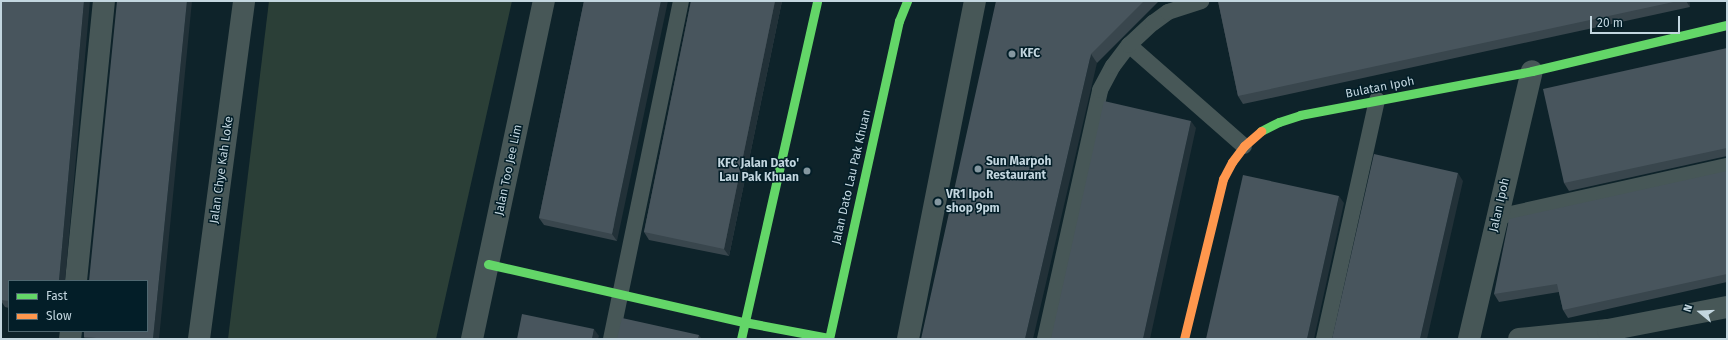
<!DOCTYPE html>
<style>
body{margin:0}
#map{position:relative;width:1728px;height:340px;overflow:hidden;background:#0e232a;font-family:"Fira Sans",sans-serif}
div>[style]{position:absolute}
.green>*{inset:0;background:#2b3f37}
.lane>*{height:16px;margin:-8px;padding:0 8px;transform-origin:8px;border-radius:8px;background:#475757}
.street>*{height:22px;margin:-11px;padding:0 11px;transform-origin:11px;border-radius:11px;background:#475757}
.fast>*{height:9px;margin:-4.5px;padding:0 4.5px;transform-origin:4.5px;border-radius:4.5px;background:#63d668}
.slow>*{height:9px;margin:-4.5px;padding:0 4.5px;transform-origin:4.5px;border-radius:4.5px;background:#ff974d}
.wall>*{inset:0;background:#39464d}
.shaded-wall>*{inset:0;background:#223138}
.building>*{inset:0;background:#48555d}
.dots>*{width:11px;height:11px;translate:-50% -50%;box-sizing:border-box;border:2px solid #031e28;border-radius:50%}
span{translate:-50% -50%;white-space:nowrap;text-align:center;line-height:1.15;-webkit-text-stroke:3px #031e28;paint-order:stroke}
.poi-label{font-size:12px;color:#c3d6df;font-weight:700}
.left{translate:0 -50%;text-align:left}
.right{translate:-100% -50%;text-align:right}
.street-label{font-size:12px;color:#c3d6df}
.frame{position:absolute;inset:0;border:2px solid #c3d6df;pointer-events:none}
.legend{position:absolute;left:8px;top:280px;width:140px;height:52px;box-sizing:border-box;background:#031e28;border:1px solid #506871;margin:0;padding:5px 7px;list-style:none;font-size:12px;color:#c3d6df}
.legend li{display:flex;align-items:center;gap:8px;height:20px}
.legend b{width:20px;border:1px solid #506871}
.north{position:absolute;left:1680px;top:292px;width:40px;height:40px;-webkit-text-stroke:3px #031e28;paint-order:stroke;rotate:288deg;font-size:11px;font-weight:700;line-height:16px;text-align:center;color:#c3d6df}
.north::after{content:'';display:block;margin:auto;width:14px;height:18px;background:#c3d6df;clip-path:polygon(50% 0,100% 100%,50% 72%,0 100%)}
.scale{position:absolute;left:1590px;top:16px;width:90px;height:18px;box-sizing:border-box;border:2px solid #c3d6df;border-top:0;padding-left:5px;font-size:12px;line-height:14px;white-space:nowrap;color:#c3d6df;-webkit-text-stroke:3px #031e28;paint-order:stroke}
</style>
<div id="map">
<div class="green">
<div style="clip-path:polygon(269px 1px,512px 1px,436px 339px,228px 339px)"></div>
</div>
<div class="lane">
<div style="left:1129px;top:45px;width:153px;rotate:41.3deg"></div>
<div style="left:1497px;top:217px;width:236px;rotate:-12.5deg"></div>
<div style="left:611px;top:339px;width:345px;rotate:-78.3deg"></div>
<div style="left:1045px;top:339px;width:255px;rotate:-77.5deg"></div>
<div style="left:1100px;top:90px;width:27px;rotate:-62deg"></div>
<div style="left:1113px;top:66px;width:26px;rotate:-53deg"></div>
<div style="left:1129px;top:45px;width:33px;rotate:-43deg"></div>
<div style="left:1153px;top:23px;width:19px;rotate:-36deg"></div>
<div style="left:1168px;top:12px;width:35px;rotate:-18deg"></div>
<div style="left:1324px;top:339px;width:245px;rotate:-77.5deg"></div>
</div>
<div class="street">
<div style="left:76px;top:281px;width:281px;rotate:-84.3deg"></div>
<div style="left:70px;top:339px;width:8px;rotate:-83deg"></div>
<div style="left:199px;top:339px;width:341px;rotate:-82.4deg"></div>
<div style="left:472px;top:339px;width:346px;rotate:-78deg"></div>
<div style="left:908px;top:339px;width:345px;rotate:-78.8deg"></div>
<div style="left:1469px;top:339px;width:275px;rotate:-76.8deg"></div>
<div style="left:1519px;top:339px;width:89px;rotate:-5.8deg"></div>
<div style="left:1608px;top:330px;width:121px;rotate:-10.9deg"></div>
</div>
<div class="fast">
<div style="left:1261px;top:131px;width:20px;rotate:-27deg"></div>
<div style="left:1279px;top:122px;width:22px;rotate:-18deg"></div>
<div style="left:1300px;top:115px;width:236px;rotate:-10.7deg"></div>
<div style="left:1532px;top:71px;width:200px;rotate:-13.3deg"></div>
<div style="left:488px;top:264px;width:262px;rotate:12.8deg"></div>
<div style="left:744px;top:322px;width:86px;rotate:10.7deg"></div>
<div style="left:741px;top:339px;width:346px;rotate:-77.3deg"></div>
<div style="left:829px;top:339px;width:326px;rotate:-77.6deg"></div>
<div style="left:899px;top:21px;width:22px;rotate:-68deg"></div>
</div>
<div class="slow">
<div style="left:1184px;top:339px;width:165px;rotate:-76.3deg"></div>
<div style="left:1223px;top:179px;width:19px;rotate:-62deg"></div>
<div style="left:1232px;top:162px;width:20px;rotate:-53deg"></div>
<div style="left:1244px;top:146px;width:23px;rotate:-41deg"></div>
</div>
<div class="wall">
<div style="clip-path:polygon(1px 1px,9px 281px,9px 308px,5px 307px,1px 301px,2px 277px,1px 277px)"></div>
<div style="clip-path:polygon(584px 1px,617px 241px,544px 225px,539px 218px)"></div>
<div style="clip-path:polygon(691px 1px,782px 1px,729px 256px,649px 240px,644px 232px)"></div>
<div style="clip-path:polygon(996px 1px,1159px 1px,1097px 63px)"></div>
<div style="clip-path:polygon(1218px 1px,1689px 1px,1690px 7px,1243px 104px,1238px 96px)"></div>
<div style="clip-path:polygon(1727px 48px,1727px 156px,1569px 191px,1564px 183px)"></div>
<div style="clip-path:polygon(1727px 171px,1727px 282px,1568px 318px,1563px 310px,1559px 292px,1499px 302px,1494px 294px)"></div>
<div style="clip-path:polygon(84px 337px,159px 339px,85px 339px)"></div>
</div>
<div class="shaded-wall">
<div style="clip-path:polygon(84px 1px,90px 1px,65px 281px,59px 281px)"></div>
<div style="clip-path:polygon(187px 1px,192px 1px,159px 339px,153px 339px)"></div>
<div style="clip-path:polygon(661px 1px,668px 1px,617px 241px,612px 234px)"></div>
<div style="clip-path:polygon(775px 1px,782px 1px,729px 256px,724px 249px)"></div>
<div style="clip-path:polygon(1686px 1px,1689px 1px,1690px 7px)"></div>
<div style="clip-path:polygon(1091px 54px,1097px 63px,1033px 339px,1025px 339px)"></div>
<div style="clip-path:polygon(1191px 121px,1196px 128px,1150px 339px,1143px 339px)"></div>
<div style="clip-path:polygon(1458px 173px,1463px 181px,1427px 339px,1420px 339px)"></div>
<div style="clip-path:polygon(1339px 196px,1344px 203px,1314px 339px,1307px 339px)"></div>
<div style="clip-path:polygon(594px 329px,599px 336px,598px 339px,592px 339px)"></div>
<div style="clip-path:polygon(699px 335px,702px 339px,698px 339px)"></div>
</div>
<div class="building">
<div style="clip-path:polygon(1px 1px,84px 1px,59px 281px,9px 281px,9px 301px,1px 300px,1px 289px,2px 270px,1px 270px)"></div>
<div style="clip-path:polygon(117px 1px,187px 1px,153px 339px,108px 339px,84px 337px,84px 331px,147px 331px,147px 281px,89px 281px)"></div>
<div style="clip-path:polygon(584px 1px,661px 1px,612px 234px,539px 218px)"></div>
<div style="clip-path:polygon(691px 1px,775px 1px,724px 249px,644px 232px)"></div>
<div style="clip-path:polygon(996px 1px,1144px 1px,1091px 54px,1025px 339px,921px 339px)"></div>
<div style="clip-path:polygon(1218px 1px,1678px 1px,1238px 96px)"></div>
<div style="clip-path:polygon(1727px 48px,1727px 148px,1564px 183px,1543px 89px)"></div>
<div style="clip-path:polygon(1104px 101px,1191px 121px,1143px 339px,1051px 339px)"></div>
<div style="clip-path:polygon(1374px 154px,1458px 173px,1420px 339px,1332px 339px)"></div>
<div style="clip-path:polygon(1727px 171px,1727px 274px,1563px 310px,1557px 284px,1494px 294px,1509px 219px)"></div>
<div style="clip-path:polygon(1243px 175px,1339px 196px,1307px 339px,1206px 339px)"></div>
<div style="clip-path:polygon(522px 314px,594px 329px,592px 339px,517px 339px)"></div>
<div style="clip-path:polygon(622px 318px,699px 335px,698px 339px,617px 339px)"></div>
</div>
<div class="dots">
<div style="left:1012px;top:54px;background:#8497a0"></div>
<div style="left:978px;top:169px;background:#8497a0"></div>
<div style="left:807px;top:171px;background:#8497a0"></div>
<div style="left:938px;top:202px;background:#8497a0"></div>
</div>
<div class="poi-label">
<span class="left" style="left:1020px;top:54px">KFC</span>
<span class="left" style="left:986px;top:169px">Sun Marpoh<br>Restaurant</span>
<span class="right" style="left:799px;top:171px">KFC Jalan Dato'<br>Lau Pak Khuan</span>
<span class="left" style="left:946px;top:202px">VR1 Ipoh<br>shop 9pm</span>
</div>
<div class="street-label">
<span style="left:1380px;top:88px;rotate:-11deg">Bulatan Ipoh</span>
<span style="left:222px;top:170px;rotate:-82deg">Jalan Chye Kah Loke</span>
<span style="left:509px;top:170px;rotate:-78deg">Jalan Too Jee Lim</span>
<span style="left:852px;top:177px;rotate:-77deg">Jalan Dato Lau Pak Khuan</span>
<span style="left:1500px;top:205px;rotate:-77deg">Jalan Ipoh</span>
</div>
<div class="frame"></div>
<ul class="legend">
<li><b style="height:5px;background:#63d668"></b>Fast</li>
<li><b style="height:5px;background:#ff974d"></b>Slow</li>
</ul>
<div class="north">N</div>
<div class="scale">20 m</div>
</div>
